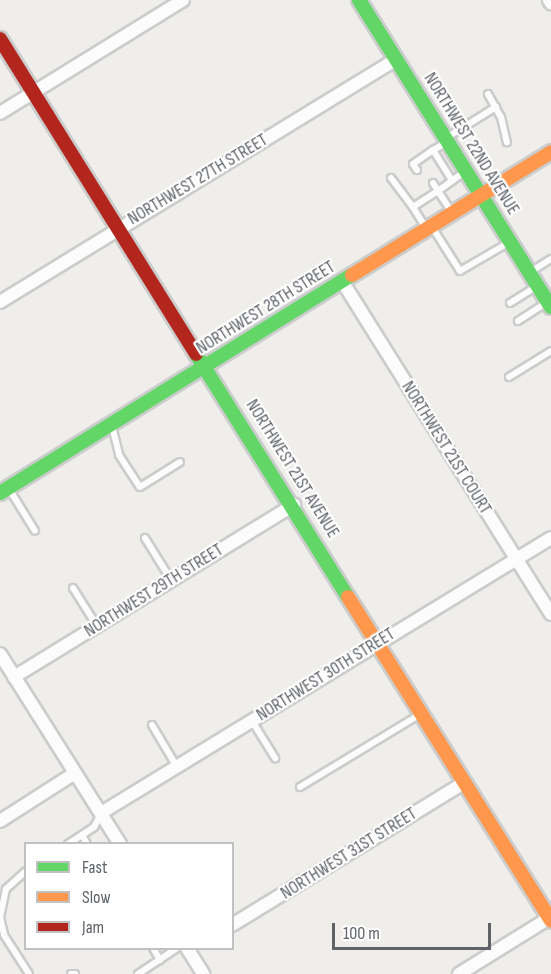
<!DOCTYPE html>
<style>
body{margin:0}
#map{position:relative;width:551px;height:974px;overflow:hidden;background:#efeeea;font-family:"Sofia Sans Condensed",sans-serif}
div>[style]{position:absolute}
.roads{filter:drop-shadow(2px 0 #cbcccc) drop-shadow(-2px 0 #cbcccc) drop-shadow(0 2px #cbcccc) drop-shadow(0 -2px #cbcccc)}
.lane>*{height:6px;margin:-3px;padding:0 3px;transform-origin:3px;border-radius:3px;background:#fdfcfc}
.street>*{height:12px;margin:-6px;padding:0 6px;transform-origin:6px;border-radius:6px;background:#fdfcfc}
.fast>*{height:14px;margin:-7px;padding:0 7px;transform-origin:7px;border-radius:7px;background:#63d668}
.slow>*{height:14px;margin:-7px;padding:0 7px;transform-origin:7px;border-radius:7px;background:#ff974d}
.jam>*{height:14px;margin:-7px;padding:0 7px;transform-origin:7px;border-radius:7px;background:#b3261e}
span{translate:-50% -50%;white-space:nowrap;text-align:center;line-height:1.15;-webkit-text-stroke:4.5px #fff;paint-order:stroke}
.street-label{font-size:18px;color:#5f6368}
.legend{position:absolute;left:24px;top:842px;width:210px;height:108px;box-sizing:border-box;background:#fff;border:2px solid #bfc1c3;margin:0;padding:8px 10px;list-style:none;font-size:18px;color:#5f6368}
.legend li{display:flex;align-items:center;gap:12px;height:30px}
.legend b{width:30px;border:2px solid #bfc1c3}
.scale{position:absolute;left:332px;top:923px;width:159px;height:27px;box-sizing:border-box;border:3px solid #5f6368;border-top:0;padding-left:8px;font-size:18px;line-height:21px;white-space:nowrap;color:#5f6368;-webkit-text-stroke:4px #fff;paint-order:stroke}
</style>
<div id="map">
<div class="roads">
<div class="lane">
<div style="left:488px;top:94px;width:26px;rotate:61deg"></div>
<div style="left:501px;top:117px;width:26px;rotate:77deg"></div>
<div style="left:446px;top:138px;width:59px;rotate:-31.8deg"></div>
<div style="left:446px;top:143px;width:15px;rotate:152deg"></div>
<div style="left:433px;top:150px;width:36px;rotate:58deg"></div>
<div style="left:417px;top:170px;width:7px;rotate:-124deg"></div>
<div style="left:413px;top:164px;width:24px;rotate:-35deg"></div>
<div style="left:391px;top:178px;width:36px;rotate:53deg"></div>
<div style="left:433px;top:183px;width:9px;rotate:58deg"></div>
<div style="left:438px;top:191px;width:34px;rotate:-36deg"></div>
<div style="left:432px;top:227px;width:52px;rotate:57.5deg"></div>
<div style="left:460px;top:271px;width:56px;rotate:-30.3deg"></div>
<div style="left:426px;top:228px;width:25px;rotate:-122deg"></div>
<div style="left:413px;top:207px;width:30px;rotate:-33deg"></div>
<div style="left:438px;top:191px;width:24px;rotate:57deg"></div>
<div style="left:530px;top:272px;width:25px;rotate:-32deg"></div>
<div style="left:510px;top:303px;width:32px;rotate:-32deg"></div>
<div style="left:518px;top:321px;width:35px;rotate:-33deg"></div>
<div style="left:509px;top:377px;width:49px;rotate:-31.8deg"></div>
<div style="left:112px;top:426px;width:30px;rotate:76deg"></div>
<div style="left:119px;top:455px;width:38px;rotate:57deg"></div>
<div style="left:140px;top:487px;width:47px;rotate:-32deg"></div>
<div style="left:9px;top:489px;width:49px;rotate:58.2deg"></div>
<div style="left:145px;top:538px;width:49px;rotate:58.2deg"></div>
<div style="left:73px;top:588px;width:45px;rotate:57.7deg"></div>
<div style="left:252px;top:721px;width:44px;rotate:58.1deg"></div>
<div style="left:152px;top:725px;width:49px;rotate:59.2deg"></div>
<div style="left:300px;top:787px;width:139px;rotate:-31.2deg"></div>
<div style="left:82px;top:835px;width:10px;rotate:61deg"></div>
<div style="left:68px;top:844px;width:31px;rotate:-33deg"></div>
<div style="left:94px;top:827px;width:15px;rotate:-62deg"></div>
<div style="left:26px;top:871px;width:27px;rotate:138deg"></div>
<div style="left:6px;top:889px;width:29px;rotate:102deg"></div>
<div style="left:0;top:917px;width:18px;rotate:77deg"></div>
<div style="left:4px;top:935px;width:46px;rotate:57.3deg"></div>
<div style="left:153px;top:948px;width:14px;rotate:60deg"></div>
<div style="left:71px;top:974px;width:4px"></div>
<div style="left:138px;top:974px;width:47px;rotate:-33.7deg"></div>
</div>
<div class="street">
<div style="left:549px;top:0;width:4px;rotate:56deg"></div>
<div style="left:0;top:113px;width:215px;rotate:-31.7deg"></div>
<div style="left:342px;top:281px;width:393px;rotate:57.9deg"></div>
<div style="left:0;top:302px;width:465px;rotate:-31.5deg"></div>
<div style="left:0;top:654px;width:225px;rotate:57.7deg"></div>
<div style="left:14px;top:677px;width:329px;rotate:-31.6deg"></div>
<div style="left:101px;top:813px;width:527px;rotate:-31.43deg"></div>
<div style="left:0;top:821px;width:89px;rotate:-32.6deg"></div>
<div style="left:232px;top:925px;width:273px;rotate:-31.5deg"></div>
<div style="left:187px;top:948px;width:31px;rotate:58deg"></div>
<div style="left:459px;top:974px;width:108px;rotate:-31.8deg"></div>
</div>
<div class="fast">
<div style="left:359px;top:0;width:362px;rotate:58deg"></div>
<div style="left:196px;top:354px;width:287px;rotate:58deg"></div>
<div style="left:0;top:493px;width:414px;rotate:-31.8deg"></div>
</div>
<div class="slow">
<div style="left:352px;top:275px;width:234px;rotate:-31.7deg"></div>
<div style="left:348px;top:597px;width:382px;rotate:57.9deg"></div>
</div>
<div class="jam">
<div style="left:0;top:39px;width:371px;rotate:58.1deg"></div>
</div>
</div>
<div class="street-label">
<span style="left:471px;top:144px;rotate:58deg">NORTHWEST 22ND AVENUE</span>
<span style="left:198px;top:180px;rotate:-31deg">NORTHWEST 27TH STREET</span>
<span style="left:266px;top:308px;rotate:-32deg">NORTHWEST 28TH STREET</span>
<span style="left:446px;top:448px;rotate:58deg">NORTHWEST 21ST COURT</span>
<span style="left:292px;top:469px;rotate:58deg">NORTHWEST 21ST AVENUE</span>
<span style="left:154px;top:591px;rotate:-32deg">NORTHWEST 29TH STREET</span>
<span style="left:326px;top:675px;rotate:-32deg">NORTHWEST 30TH STREET</span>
<span style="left:349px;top:854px;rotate:-32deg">NORTHWEST 31ST STREET</span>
</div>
<ul class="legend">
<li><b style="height:8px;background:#63d668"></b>Fast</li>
<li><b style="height:8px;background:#ff974d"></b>Slow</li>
<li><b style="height:8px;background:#b3261e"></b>Jam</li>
</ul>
<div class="scale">100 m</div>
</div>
